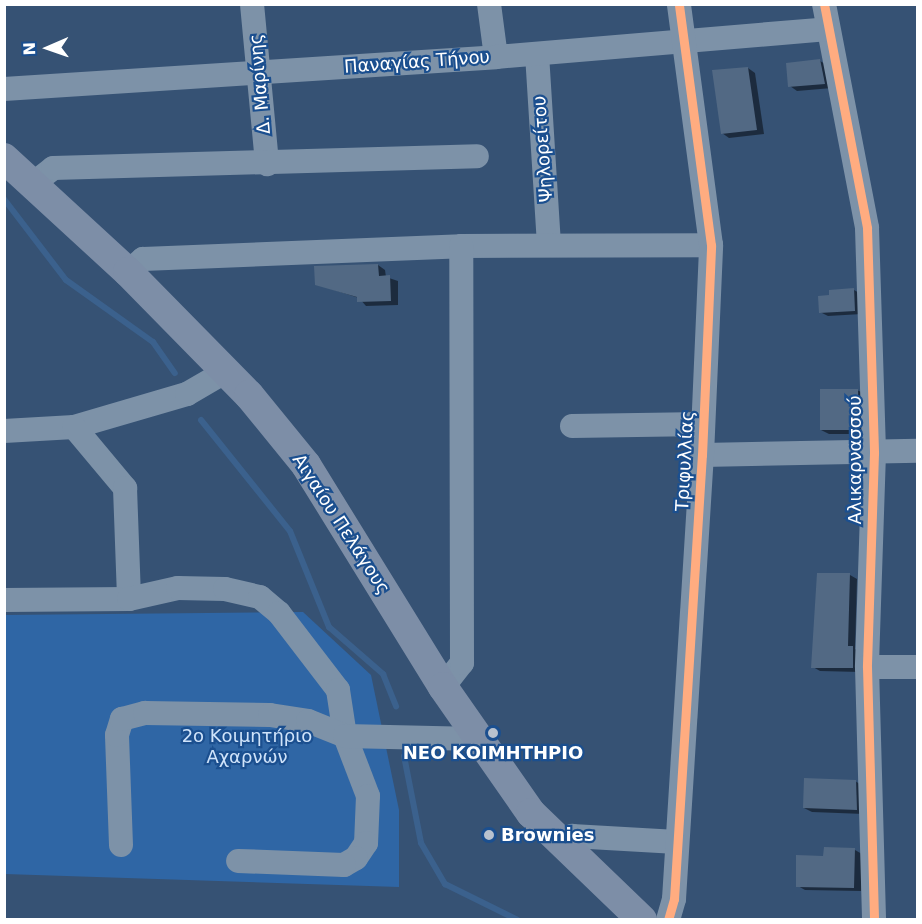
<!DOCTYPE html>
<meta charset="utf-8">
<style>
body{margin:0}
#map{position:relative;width:922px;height:924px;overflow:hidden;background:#365274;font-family:"DejaVu Sans",sans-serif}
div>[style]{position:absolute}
.green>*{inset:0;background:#2f66a5}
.shadow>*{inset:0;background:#0007}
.stream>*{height:6px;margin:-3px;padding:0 3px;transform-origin:3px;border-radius:3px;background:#3b618d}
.building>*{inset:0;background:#526984}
.minor>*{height:24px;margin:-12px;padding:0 12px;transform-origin:12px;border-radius:12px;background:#7d92a8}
.major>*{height:30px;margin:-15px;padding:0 15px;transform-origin:15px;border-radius:15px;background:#7d8ea7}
.cycleway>*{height:9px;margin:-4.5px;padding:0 4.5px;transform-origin:4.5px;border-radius:4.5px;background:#ffac80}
.dots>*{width:16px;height:16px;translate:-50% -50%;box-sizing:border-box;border:3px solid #1b4f8f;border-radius:50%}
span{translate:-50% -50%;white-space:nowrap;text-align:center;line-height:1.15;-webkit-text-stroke:4.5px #1b4f8f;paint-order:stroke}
.street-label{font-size:18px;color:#fff}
.park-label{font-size:18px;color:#cfe3fa}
.poi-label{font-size:18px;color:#fff;font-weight:700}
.left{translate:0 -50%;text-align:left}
.frame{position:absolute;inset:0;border:6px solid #fff;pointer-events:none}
.north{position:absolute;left:18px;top:18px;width:60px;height:60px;-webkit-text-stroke:4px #1b4f8f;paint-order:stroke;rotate:268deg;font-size:16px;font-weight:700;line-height:24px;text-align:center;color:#fff}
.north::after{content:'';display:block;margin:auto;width:21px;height:27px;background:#fff;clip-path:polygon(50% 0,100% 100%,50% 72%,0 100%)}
</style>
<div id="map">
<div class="green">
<div style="clip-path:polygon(303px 612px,371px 675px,399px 810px,399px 887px,5px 874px,5px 615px)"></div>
</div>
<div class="shadow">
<div style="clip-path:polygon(820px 61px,827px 65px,832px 88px,797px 91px,790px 86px)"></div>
<div style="clip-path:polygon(748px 68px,755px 73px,764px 134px,729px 138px,722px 133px)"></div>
<div style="clip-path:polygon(378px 265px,385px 270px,386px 277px,398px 281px,398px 305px,366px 306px,359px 298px,316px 284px)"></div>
<div style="clip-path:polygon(854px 290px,861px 294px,862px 314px,828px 316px,820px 312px,830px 296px)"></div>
<div style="clip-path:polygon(857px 390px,865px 394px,866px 434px,829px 434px,821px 430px)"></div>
<div style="clip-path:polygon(819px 574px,850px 575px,857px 579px,855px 649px,860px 652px,860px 672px,820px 671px,813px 667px)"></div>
<div style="clip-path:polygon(855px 781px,863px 786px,864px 814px,812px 812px,804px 808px)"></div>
<div style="clip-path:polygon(855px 850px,862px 854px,861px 891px,805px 890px,798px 886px,825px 857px)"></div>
</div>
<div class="stream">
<div style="left:4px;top:199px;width:102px;rotate:52.6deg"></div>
<div style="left:66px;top:280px;width:107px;rotate:35.5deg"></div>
<div style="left:153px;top:342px;width:38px;rotate:55deg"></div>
<div style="left:201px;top:420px;width:142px;rotate:51.3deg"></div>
<div style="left:290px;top:531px;width:104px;rotate:67.9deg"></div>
<div style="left:329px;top:627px;width:72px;rotate:41deg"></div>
<div style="left:383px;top:674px;width:35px;rotate:68deg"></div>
<div style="left:404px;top:756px;width:89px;rotate:78.9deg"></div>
<div style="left:421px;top:843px;width:48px;rotate:59.7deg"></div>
<div style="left:445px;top:884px;width:81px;rotate:26.3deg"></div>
</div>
<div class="building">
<div style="clip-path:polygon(820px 59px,825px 84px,788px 87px,786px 63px)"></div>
<div style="clip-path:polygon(748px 67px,757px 130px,721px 134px,712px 70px)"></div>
<div style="clip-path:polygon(378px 264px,379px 276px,390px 275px,391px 301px,357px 302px,357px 297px,315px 285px,314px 266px)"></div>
<div style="clip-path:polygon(854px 288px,855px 311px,819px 313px,818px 296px,829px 295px,829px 290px)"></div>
<div style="clip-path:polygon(820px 389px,858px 389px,859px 430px,820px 430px)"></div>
<div style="clip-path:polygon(817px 573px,850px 573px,848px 646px,853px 646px,853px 668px,811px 668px)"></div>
<div style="clip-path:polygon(804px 778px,856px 780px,857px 810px,803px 808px)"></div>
<div style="clip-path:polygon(824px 847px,855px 848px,854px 888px,796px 887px,796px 855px,823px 856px)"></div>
</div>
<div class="minor">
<div style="left:252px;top:4px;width:161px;rotate:84.6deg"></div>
<div style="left:489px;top:4px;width:53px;rotate:82.5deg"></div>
<div style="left:824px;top:4px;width:228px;rotate:79.1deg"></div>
<div style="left:867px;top:228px;width:225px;rotate:88.2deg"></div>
<div style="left:874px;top:453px;width:214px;rotate:91.9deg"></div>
<div style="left:867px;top:667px;width:253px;rotate:88.4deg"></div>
<div style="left:537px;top:54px;width:191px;rotate:86.4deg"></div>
<div style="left:4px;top:89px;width:493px;rotate:-3.7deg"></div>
<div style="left:496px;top:57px;width:333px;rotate:-4.8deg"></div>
<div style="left:34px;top:183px;width:24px;rotate:-38deg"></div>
<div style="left:53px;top:168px;width:424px;rotate:-1.6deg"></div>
<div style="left:128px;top:272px;width:20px;rotate:-41deg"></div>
<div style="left:143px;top:259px;width:318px;rotate:-2.3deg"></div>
<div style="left:461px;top:246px;width:250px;rotate:-0.2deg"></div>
<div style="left:572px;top:426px;width:131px;rotate:-0.9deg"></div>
<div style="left:74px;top:427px;width:118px;rotate:-16.3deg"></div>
<div style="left:187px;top:394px;width:44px;rotate:-30.1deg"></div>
<div style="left:4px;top:431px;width:70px;rotate:-3.3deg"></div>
<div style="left:74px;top:427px;width:80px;rotate:50.1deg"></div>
<div style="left:125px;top:488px;width:111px;rotate:87.9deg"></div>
<div style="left:129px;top:599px;width:125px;rotate:179.5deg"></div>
<div style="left:702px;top:455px;width:216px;rotate:-1.1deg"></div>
<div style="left:129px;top:599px;width:50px;rotate:-12.7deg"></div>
<div style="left:178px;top:588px;width:47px;rotate:1.2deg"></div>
<div style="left:225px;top:589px;width:36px;rotate:13deg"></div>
<div style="left:260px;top:597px;width:25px;rotate:40deg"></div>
<div style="left:279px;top:613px;width:97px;rotate:52.5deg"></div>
<div style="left:338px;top:690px;width:47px;rotate:81.3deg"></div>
<div style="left:345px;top:736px;width:64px;rotate:69deg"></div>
<div style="left:368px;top:796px;width:47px;rotate:92.4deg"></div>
<div style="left:366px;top:843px;width:18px;rotate:124deg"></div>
<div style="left:356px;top:858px;width:14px;rotate:150deg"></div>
<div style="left:344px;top:865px;width:106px;rotate:-177.8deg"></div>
<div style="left:867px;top:667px;width:51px"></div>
<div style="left:443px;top:687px;width:31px;rotate:-52deg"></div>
<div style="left:462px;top:663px;width:417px;rotate:-90.1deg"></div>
<div style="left:121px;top:845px;width:110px;rotate:-92.1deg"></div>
<div style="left:117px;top:735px;width:17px;rotate:-73deg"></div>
<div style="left:122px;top:719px;width:24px;rotate:-15deg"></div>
<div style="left:145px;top:713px;width:125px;rotate:0.9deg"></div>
<div style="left:270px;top:715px;width:38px;rotate:9deg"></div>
<div style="left:308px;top:721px;width:40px;rotate:22deg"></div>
<div style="left:345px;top:736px;width:132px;rotate:1.3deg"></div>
<div style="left:563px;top:845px;width:13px;rotate:-45deg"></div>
<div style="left:572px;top:836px;width:105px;rotate:3.3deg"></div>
<div style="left:668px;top:920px;width:22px;rotate:-74deg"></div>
<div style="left:674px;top:899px;width:445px;rotate:-86.4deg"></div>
<div style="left:702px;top:455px;width:210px;rotate:-87.5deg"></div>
<div style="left:711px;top:245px;width:243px;rotate:-97.6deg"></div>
</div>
<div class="major">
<div style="left:4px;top:158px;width:168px;rotate:42.6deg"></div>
<div style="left:128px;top:272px;width:173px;rotate:45.5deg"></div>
<div style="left:249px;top:395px;width:90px;rotate:50.8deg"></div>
<div style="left:306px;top:465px;width:261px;rotate:58.3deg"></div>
<div style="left:443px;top:687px;width:154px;rotate:55.1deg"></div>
<div style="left:531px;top:813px;width:154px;rotate:43.9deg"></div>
</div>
<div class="cycleway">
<div style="left:824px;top:4px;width:228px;rotate:79.1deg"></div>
<div style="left:867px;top:228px;width:225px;rotate:88.2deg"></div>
<div style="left:874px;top:453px;width:214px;rotate:91.9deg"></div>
<div style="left:867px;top:667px;width:253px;rotate:88.4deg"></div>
<div style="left:668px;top:920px;width:22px;rotate:-74deg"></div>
<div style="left:674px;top:899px;width:445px;rotate:-86.4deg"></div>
<div style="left:702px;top:455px;width:210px;rotate:-87.5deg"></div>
<div style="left:711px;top:245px;width:243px;rotate:-97.6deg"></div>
</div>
<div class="dots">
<div style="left:493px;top:733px;background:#b9c2ce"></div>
<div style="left:489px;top:835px;background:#b9c2ce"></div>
</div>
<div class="street-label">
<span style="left:417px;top:62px;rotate:-4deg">Παναγίας Τήνου</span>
<span style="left:260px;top:84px;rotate:-95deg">Δ. Μαρίνης</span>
<span style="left:543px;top:149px;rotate:-94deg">Ψηλορείτου</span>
<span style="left:855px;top:460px;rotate:-90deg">Αλικαρνασσού</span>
<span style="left:685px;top:461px;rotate:-87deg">Τριφυλλίας</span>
<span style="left:341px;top:524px;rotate:57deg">Αιγαίου Πελάγους</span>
</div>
<div class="park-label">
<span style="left:247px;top:747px">2ο Κοιμητήριο<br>Αχαρνών</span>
</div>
<div class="poi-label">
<span style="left:493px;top:753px">ΝΕΟ ΚΟΙΜΗΤΗΡΙΟ</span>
<span class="left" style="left:501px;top:835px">Brownies</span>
</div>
<div class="frame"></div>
<div class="north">N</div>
</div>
